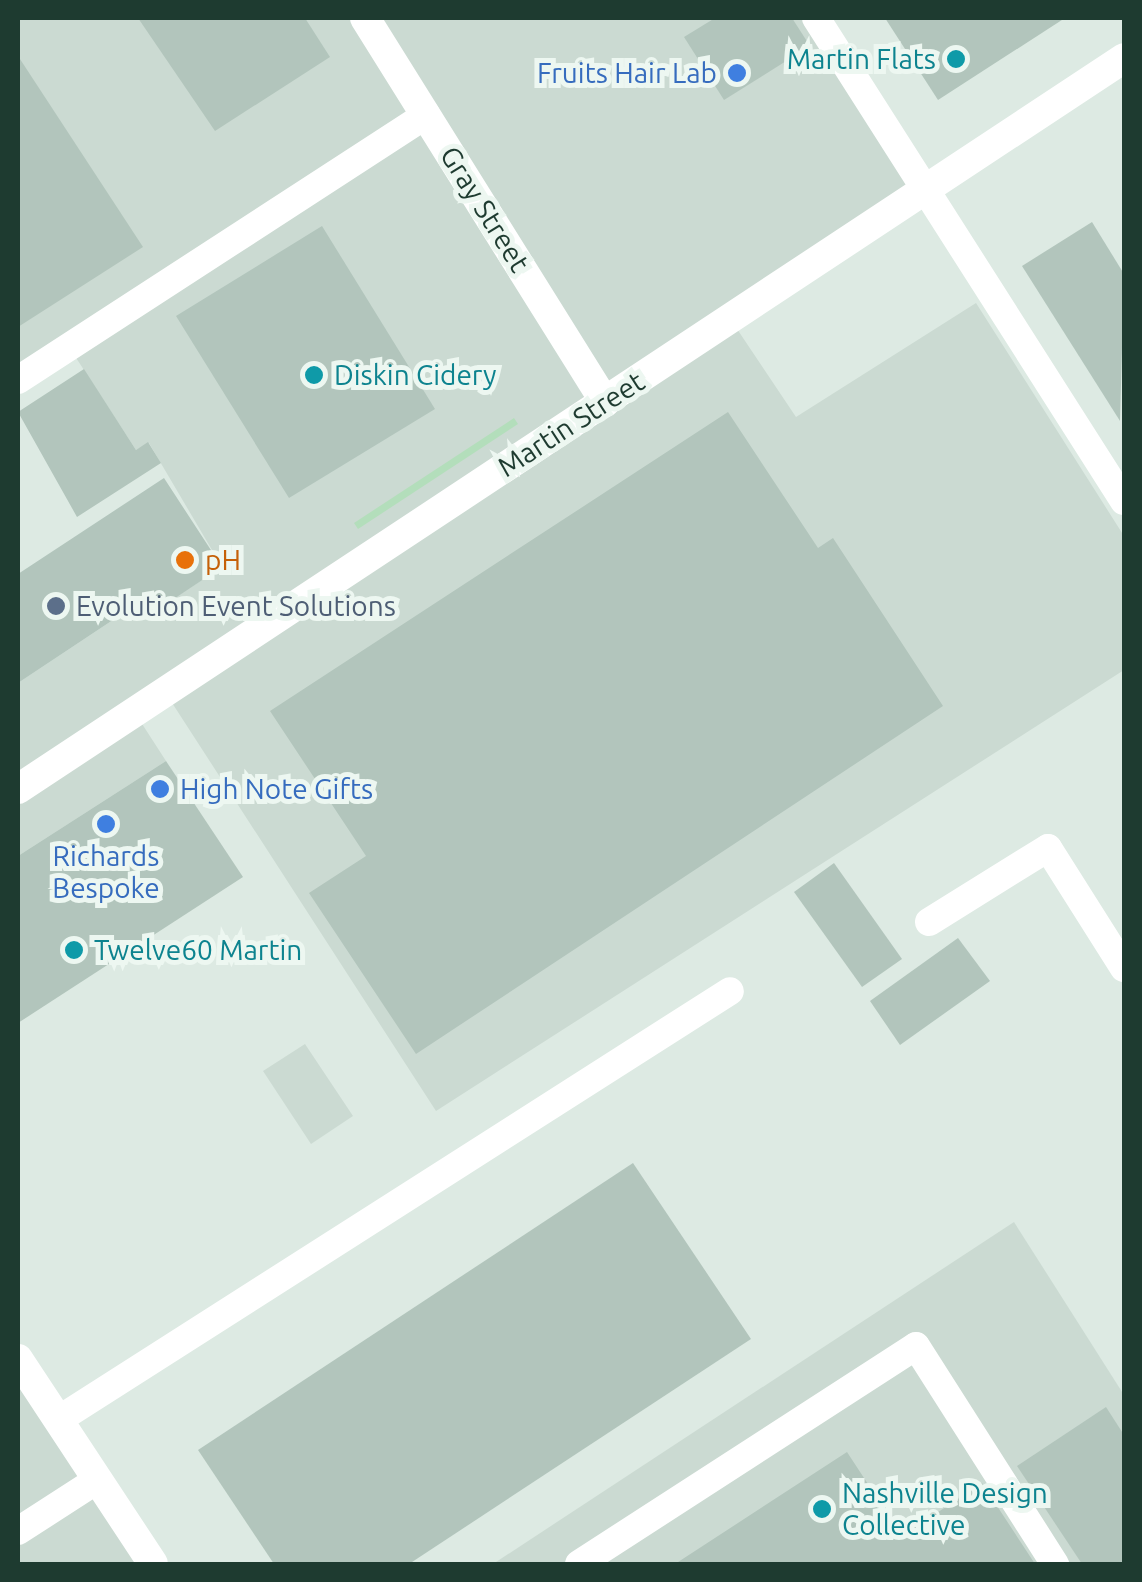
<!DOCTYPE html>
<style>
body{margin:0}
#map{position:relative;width:1142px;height:1582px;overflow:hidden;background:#ddeae3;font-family:Ubuntu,sans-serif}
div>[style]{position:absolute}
.built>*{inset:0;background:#cbdad2}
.green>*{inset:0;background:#b3debb}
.building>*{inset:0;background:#b2c5bc}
.service>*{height:28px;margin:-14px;padding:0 14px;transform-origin:14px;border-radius:14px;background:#fff}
.minor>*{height:30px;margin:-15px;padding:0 15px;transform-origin:15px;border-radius:15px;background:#fff}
.tertiary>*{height:30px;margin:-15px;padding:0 15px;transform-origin:15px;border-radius:15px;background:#fff}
.dots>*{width:28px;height:28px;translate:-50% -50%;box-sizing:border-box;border:5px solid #edf7f1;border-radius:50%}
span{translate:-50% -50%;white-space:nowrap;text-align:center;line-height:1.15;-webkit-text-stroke:10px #edf7f1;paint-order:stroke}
.culture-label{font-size:28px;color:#0d838f}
.right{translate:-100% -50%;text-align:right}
.left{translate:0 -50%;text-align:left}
.shop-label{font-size:28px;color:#366cbe}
.street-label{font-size:28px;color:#1e3b30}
.food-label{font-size:28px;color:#c56008}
.service-label{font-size:28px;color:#4e5e75}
.frame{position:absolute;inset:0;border:20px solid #1e3b30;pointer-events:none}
</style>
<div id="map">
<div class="built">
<div style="clip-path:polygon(18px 18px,816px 18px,926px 189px,731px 320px,796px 417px,976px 303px,1124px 536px,1124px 670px,436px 1111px,165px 692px,135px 713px,166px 761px,18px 856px,18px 683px,134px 606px,142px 619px,222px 567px,149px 443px,136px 450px,69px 347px,18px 380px)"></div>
<div style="clip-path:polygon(305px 1044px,353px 1116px,311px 1144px,263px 1071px)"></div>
<div style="clip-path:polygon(1014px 1222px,1124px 1395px,1124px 1564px,493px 1564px)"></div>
<div style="clip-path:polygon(18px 1359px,153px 1564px,18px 1564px)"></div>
</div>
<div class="green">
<div style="clip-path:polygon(514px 418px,518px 424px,358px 529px,354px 523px)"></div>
</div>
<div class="building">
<div style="clip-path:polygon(138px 18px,305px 18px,330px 57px,215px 131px)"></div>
<div style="clip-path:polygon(715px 18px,792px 18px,810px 46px,724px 100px,684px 37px)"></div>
<div style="clip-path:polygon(885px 18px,1065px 18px,938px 100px)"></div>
<div style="clip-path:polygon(18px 56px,143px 247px,18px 327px)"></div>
<div style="clip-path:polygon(1092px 222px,1124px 274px,1120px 421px,1022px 266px)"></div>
<div style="clip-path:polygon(322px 226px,435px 409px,289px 498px,176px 316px)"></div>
<div style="clip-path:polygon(84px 369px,136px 450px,148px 442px,161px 463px,77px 517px,18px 412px)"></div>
<div style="clip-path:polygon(728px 412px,818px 548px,833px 538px,943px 706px,416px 1054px,309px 893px,366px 856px,270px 711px)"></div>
<div style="clip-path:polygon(164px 478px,222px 567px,142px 620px,134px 606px,18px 683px,18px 574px)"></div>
<div style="clip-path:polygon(166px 761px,243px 877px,18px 1023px,18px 856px)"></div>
<div style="clip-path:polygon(834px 863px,902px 959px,862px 987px,794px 892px)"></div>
<div style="clip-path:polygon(958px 938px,990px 981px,900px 1045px,870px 1001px)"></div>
<div style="clip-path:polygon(633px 1163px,751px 1339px,409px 1564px,274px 1564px,198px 1450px)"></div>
<div style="clip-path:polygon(1106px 1407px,1124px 1435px,1124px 1564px,1082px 1564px,1017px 1466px)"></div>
<div style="clip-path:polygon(847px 1452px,902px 1536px,982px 1483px,1035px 1564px,675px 1564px)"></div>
</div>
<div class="service">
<div style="left:816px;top:18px;width:573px;rotate:57.48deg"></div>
<div style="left:18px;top:380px;width:487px;rotate:-33deg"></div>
<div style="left:929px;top:922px;width:140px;rotate:-31.9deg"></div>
<div style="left:1048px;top:848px;width:142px;rotate:57.7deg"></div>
<div style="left:58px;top:1420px;width:797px;rotate:-32.55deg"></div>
<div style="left:18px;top:1531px;width:94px;rotate:-32.8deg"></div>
<div style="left:579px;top:1564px;width:401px;rotate:-32.9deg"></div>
<div style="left:916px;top:1346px;width:259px;rotate:57.5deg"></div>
</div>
<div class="minor">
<div style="left:365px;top:18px;width:453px;rotate:58deg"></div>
<div style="left:18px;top:1359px;width:245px;rotate:56.6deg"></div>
</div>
<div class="tertiary">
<div style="left:18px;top:789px;width:1326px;rotate:-33.46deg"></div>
</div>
<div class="dots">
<div style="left:956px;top:59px;background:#0f9aa8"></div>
<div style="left:737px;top:73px;background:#3f7fe0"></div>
<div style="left:314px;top:375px;background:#0f9aa8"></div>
<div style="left:185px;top:560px;background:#e8710a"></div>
<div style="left:56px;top:606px;background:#5c6f8a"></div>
<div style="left:160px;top:789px;background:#3f7fe0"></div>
<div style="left:106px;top:824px;background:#3f7fe0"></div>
<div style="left:74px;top:950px;background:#0f9aa8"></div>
<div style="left:822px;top:1509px;background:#0f9aa8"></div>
</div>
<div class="culture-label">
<span class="right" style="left:936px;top:59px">Martin Flats</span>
<span class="left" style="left:334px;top:375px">Diskin Cidery</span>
<span class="left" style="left:94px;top:950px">Twelve60 Martin</span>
<span class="left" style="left:842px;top:1509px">Nashville Design<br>Collective</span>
</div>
<div class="shop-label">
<span class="right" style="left:717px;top:73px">Fruits Hair Lab</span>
<span class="left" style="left:180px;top:789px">High Note Gifts</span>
<span style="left:106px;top:872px">Richards<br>Bespoke</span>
</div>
<div class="street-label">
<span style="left:485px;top:209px;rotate:58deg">Gray Street</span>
<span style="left:571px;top:424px;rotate:-33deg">Martin Street</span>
</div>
<div class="food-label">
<span class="left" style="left:205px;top:560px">pH</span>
</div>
<div class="service-label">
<span class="left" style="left:76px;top:606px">Evolution Event Solutions</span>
</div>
<div class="frame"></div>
</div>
